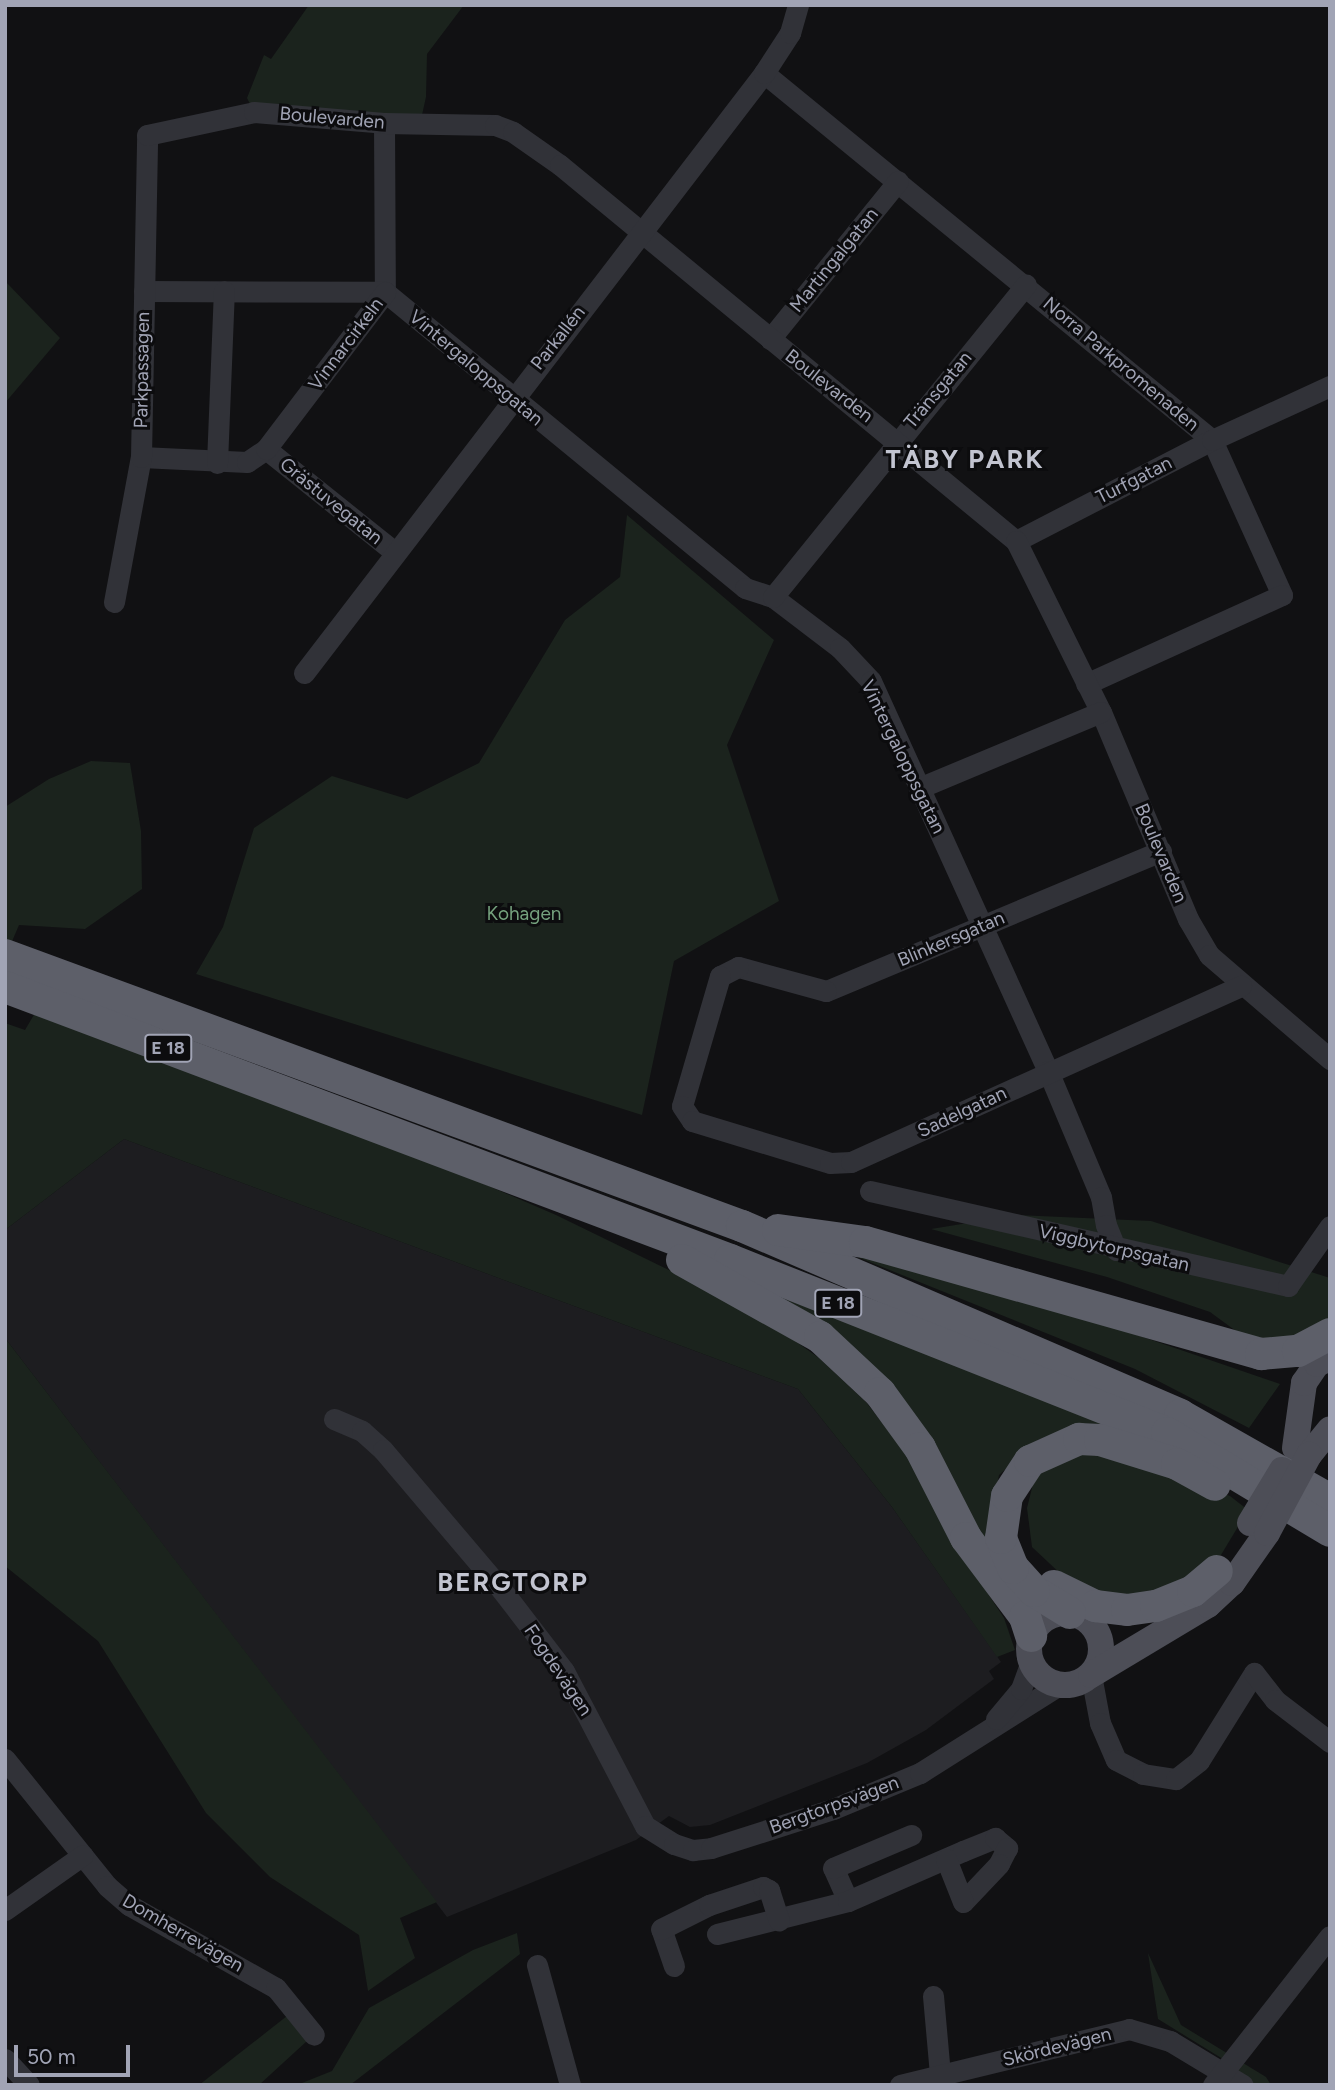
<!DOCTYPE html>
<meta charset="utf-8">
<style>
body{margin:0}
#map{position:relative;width:1335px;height:2090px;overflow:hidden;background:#111113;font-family:Figtree,sans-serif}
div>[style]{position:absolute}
.built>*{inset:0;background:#1d1d20}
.green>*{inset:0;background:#1b231d}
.minor>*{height:21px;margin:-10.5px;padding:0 10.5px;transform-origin:10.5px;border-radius:10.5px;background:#313238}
.major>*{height:26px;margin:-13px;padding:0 13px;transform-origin:13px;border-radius:13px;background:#4d4e57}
.major>.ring{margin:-13px;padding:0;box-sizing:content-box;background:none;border:26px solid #4d4e57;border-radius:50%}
.highway>*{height:32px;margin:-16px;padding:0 16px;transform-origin:16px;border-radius:16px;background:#5d5f69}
.major-bridge>*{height:26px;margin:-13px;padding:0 13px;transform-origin:13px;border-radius:13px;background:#4d4e57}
span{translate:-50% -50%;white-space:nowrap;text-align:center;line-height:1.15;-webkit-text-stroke:6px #0c0c0e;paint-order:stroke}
.shield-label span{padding:2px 5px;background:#0c0c0e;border:2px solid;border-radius:5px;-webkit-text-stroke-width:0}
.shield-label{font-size:18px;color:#a1a4b5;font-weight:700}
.street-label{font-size:19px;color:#a1a4b5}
.park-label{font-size:19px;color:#75a27e}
.district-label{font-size:26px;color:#c2c4d0;font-weight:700;letter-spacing:2px}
.frame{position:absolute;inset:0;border:7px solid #a1a4b5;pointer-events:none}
.scale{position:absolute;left:14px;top:2045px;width:116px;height:32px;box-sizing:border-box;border:4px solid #a1a4b5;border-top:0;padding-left:9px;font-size:21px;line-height:24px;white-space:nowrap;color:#a1a4b5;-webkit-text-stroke:5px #0c0c0e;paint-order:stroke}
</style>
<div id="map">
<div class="built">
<div style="clip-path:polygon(124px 1139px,798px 1389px,892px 1507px,1001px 1662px,989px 1671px,994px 1679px,926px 1730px,867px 1763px,710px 1825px,690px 1827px,669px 1816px,636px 1840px,447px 1917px,5px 1338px,5px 1230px)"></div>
</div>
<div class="green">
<div style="clip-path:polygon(309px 5px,464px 5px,427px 54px,426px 97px,420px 124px,254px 112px,247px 98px,264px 55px,271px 59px)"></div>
<div style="clip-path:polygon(5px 281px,60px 338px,5px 403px)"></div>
<div style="clip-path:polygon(627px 515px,774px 640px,727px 745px,779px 901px,674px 961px,642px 1115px,196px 974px,223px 927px,254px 828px,332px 776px,407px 799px,479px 763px,565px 620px,620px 577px)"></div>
<div style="clip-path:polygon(91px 761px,130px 763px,141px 831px,142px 889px,85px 929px,19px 925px,10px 946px,5px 944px,5px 807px,49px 779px)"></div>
<div style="clip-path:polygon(35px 1013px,454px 1171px,556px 1215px,753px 1311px,819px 1358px,866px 1402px,913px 1463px,957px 1547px,1004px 1618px,1015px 1650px,997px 1657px,892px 1507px,798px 1389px,124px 1139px,5px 1230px,5px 1023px,25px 1030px)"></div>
<div style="clip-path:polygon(1017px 1215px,1151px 1221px,1330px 1278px,1330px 1322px,1297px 1341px,1264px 1343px,1240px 1334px,1210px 1312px,1107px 1277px,931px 1229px)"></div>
<div style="clip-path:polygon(840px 1250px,953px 1272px,1280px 1384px,1249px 1428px,1135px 1369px)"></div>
<div style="clip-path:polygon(771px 1290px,1147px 1442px,1059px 1433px,1038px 1440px,999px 1475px,990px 1525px,997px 1560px,975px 1525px)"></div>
<div style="clip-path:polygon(5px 1338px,437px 1902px,400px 1918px,415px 1958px,368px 1991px,359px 1935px,270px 1877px,206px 1813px,98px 1641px,5px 1566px)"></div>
<div style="clip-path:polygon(1076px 1450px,1150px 1464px,1230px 1496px,1248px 1510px,1221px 1555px,1192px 1579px,1146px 1595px,1093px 1593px,1064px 1577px,1032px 1547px,1027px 1508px,1034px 1480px,1053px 1461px)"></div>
<div style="clip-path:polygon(517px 1933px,520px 1954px,350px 2085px,297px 2085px,332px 2071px,369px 2008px,473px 1950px)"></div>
<div style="clip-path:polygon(1148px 1953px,1181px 2025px,1266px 2077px,1271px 2085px,1226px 2085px,1231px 2064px,1158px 2019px)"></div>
<div style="clip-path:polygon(287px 2016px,307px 2041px,259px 2085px,199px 2085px)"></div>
</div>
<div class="minor">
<div style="left:764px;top:73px;width:579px;rotate:39.32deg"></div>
<div style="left:1212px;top:440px;width:170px;rotate:65.7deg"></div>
<div style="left:1282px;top:595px;width:215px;rotate:155.6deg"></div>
<div style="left:384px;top:123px;width:169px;rotate:89.7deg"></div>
<div style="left:385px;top:292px;width:466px;rotate:39.4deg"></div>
<div style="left:745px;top:588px;width:29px;rotate:18deg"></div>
<div style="left:773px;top:597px;width:84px;rotate:37.3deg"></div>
<div style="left:840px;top:648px;width:45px;rotate:46.8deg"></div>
<div style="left:871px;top:681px;width:428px;rotate:65.6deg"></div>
<div style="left:1048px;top:1071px;width:137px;rotate:67.2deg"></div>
<div style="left:1101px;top:1197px;width:28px;rotate:80deg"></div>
<div style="left:1106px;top:1225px;width:27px;rotate:68deg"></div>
<div style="left:144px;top:291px;width:241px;rotate:0.2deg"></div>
<div style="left:770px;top:339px;width:203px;rotate:-51deg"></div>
<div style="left:266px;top:449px;width:166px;rotate:38.7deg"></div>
<div style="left:141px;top:457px;width:106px;rotate:2.7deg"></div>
<div style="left:247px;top:462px;width:23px;rotate:-34deg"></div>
<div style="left:266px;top:449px;width:197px;rotate:-52.8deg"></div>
<div style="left:217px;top:463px;width:172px;rotate:-87.7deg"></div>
<div style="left:1016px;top:541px;width:220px;rotate:-27.3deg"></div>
<div style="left:1212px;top:440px;width:130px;rotate:-24.6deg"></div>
<div style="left:773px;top:597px;width:402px;rotate:-51deg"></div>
<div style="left:114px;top:602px;width:147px;rotate:-79.5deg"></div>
<div style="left:141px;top:457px;width:322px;rotate:-88.9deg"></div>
<div style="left:147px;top:135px;width:109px;rotate:-12.1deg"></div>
<div style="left:254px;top:112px;width:130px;rotate:4.8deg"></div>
<div style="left:384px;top:123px;width:111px;rotate:1deg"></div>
<div style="left:495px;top:125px;width:19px;rotate:21deg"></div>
<div style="left:513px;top:132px;width:57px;rotate:35.1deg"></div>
<div style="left:560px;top:165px;width:591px;rotate:39.51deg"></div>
<div style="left:1016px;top:541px;width:191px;rotate:63.6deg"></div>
<div style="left:1101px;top:712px;width:225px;rotate:67.2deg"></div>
<div style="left:1188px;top:919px;width:42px;rotate:59.7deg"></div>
<div style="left:1209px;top:955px;width:160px;rotate:40.7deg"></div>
<div style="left:304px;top:673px;width:756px;rotate:-52.52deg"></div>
<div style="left:764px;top:73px;width:48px;rotate:-57deg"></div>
<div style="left:790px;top:33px;width:29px;rotate:-74deg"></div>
<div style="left:919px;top:788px;width:197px;rotate:-22.7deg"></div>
<div style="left:1161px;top:851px;width:363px;rotate:157.3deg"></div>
<div style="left:826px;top:991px;width:91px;rotate:-164.7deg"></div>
<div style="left:738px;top:967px;width:20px;rotate:153deg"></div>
<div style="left:720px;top:976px;width:135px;rotate:106.3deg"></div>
<div style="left:682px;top:1106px;width:18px;rotate:56deg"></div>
<div style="left:692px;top:1121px;width:144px;rotate:16.9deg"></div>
<div style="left:830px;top:1163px;width:21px;rotate:-3deg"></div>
<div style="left:851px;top:1162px;width:428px;rotate:-24.3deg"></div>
<div style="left:870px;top:1191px;width:429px;rotate:12.8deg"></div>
<div style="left:1288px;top:1286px;width:73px;rotate:-55deg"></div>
<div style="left:334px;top:1419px;width:30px;rotate:23deg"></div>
<div style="left:362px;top:1431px;width:28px;rotate:42deg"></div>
<div style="left:383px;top:1450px;width:182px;rotate:49.7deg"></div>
<div style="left:501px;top:1589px;width:103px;rotate:52.5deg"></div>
<div style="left:564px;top:1671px;width:175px;rotate:62.4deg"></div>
<div style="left:645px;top:1826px;width:34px;rotate:32deg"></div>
<div style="left:674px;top:1844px;width:20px;rotate:18deg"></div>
<div style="left:693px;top:1850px;width:18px;rotate:-6deg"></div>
<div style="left:711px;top:1848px;width:128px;rotate:-17.7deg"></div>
<div style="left:833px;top:1809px;width:94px;rotate:-22.5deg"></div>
<div style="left:920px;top:1773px;width:165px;rotate:-32.3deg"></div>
<div style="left:1091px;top:1675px;width:49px;rotate:79.4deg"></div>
<div style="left:1100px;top:1723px;width:40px;rotate:66.6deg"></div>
<div style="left:1116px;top:1760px;width:30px;rotate:27deg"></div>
<div style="left:1143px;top:1774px;width:33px;rotate:9deg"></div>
<div style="left:1176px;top:1779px;width:29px;rotate:-38deg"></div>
<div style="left:1199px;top:1761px;width:104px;rotate:-58deg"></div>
<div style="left:1254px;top:1673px;width:34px;rotate:52deg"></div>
<div style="left:1275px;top:1700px;width:69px;rotate:37.4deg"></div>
<div style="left:996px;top:1719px;width:39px;rotate:-50deg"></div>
<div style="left:1021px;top:1689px;width:30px;rotate:-70deg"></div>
<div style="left:5px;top:1759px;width:163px;rotate:51.2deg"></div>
<div style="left:107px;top:1886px;width:29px;rotate:41deg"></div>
<div style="left:129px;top:1905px;width:169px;rotate:29.5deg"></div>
<div style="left:276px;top:1988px;width:60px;rotate:51deg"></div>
<div style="left:848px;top:1901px;width:36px;rotate:-114deg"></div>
<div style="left:833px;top:1868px;width:85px;rotate:-22.9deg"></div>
<div style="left:5px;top:1910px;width:95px;rotate:-35.2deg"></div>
<div style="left:717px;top:1934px;width:135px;rotate:-14.1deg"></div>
<div style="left:848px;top:1901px;width:125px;rotate:-23.5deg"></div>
<div style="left:963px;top:1851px;width:35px;rotate:-22deg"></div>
<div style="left:995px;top:1838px;width:16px;rotate:40deg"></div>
<div style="left:1007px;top:1848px;width:18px;rotate:117deg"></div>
<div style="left:999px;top:1864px;width:52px;rotate:133.5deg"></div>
<div style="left:963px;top:1902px;width:46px;rotate:-111.6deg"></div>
<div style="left:537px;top:1965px;width:124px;rotate:74.6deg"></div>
<div style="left:674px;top:1966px;width:39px;rotate:-109deg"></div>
<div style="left:661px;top:1929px;width:54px;rotate:-26.6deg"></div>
<div style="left:709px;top:1905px;width:57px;rotate:-18.4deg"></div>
<div style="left:763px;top:1887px;width:7px;rotate:27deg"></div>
<div style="left:769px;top:1890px;width:32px;rotate:72deg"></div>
<div style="left:933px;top:1996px;width:79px;rotate:84.9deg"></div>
<div style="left:5px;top:2059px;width:35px;rotate:47deg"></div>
<div style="left:900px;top:2085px;width:236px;rotate:-13.7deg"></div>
<div style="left:1129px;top:2029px;width:43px;rotate:16.3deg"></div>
<div style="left:1170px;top:2041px;width:85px;rotate:31.1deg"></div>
<div style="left:1213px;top:2085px;width:189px;rotate:-51.9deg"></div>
</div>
<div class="major">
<div style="left:1295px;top:1448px;width:66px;rotate:-82.1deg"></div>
<div style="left:1304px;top:1383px;width:23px;rotate:-56deg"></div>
<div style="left:1317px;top:1364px;width:14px;rotate:-25deg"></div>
<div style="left:1309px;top:1455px;width:33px;rotate:-51deg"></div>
<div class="ring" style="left:1029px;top:1613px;width:46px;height:46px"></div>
<div style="left:1091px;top:1675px;width:136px;rotate:-30.9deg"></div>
<div style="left:1208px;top:1605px;width:33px;rotate:-43deg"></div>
<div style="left:1232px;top:1583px;width:61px;rotate:-55deg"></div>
</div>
<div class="highway">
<div style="left:5px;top:955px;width:785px;rotate:20.19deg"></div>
<div style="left:742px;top:1226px;width:477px;rotate:23.3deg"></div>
<div style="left:1180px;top:1415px;width:172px;rotate:29.5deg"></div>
<div style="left:5px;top:987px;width:775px;rotate:20.63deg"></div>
<div style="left:730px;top:1260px;width:470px;rotate:21.6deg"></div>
<div style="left:1167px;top:1433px;width:190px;rotate:31deg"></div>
<div style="left:778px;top:1230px;width:88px;rotate:7.9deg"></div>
<div style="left:865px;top:1242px;width:412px;rotate:15.8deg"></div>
<div style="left:1261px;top:1354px;width:37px;rotate:-5deg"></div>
<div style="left:1298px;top:1351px;width:36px;rotate:-28deg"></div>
<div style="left:682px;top:1260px;width:158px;rotate:29.2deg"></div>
<div style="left:820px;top:1337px;width:82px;rotate:43deg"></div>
<div style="left:880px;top:1393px;width:68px;rotate:54deg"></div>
<div style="left:920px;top:1448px;width:101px;rotate:62.9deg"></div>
<div style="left:966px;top:1538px;width:99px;rotate:53.2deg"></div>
<div style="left:1025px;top:1617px;width:20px;rotate:72deg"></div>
<div style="left:1054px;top:1586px;width:46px;rotate:26deg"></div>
<div style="left:1095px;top:1606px;width:32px;rotate:7deg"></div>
<div style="left:1127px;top:1610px;width:29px;rotate:-8deg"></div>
<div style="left:1156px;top:1606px;width:40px;rotate:-22deg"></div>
<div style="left:1193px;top:1591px;width:31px;rotate:-40deg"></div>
<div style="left:1070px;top:1613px;width:42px;rotate:-148.6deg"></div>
<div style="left:1034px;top:1591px;width:31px;rotate:-132deg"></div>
<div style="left:1013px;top:1568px;width:32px;rotate:-112deg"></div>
<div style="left:1001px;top:1538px;width:42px;rotate:-81.9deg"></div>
<div style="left:1007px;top:1496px;width:42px;rotate:-56.7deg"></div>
<div style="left:1030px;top:1461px;width:54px;rotate:-24.2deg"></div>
<div style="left:1079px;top:1439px;width:21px;rotate:3deg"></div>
<div style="left:1100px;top:1440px;width:81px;rotate:17.3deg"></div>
<div style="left:1177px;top:1464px;width:43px;rotate:28.9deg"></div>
</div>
<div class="major-bridge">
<div style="left:1250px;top:1523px;width:62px;rotate:-58.9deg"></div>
<div style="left:1267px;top:1533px;width:89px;rotate:-61.7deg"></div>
</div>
<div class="shield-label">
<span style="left:168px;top:1048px">E 18</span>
<span style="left:838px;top:1303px">E 18</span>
</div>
<div class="street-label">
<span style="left:332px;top:118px;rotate:5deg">Boulevarden</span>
<span style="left:834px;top:260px;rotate:-51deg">Martingalgatan</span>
<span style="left:558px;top:338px;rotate:-52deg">Parkallén</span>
<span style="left:346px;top:344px;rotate:-53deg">Vinnarcirkeln</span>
<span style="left:1121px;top:364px;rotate:40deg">Norra Parkpromenaden</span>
<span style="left:476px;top:368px;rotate:40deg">Vintergaloppsgatan</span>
<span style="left:142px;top:370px;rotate:-89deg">Parkpassagen</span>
<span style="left:829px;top:386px;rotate:38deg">Boulevarden</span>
<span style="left:938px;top:390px;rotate:-50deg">Tränsgatan</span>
<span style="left:1134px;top:480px;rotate:-27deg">Turfgatan</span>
<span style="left:331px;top:501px;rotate:39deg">Grästuvegatan</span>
<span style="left:903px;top:757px;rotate:64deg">Vintergaloppsgatan</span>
<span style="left:1161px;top:853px;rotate:67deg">Boulevarden</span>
<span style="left:951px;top:939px;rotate:-23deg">Blinkersgatan</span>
<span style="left:962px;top:1112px;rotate:-25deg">Sadelgatan</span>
<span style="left:1114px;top:1248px;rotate:13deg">Viggbytorpsgatan</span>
<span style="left:558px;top:1670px;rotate:56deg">Fogdevägen</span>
<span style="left:834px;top:1805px;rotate:-20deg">Bergtorpsvägen</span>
<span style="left:183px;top:1933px;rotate:30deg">Domherrevägen</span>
<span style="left:1057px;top:2047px;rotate:-14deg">Skördevägen</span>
</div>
<div class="park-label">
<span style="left:524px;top:914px">Kohagen</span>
</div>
<div class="district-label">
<span style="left:965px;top:460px">TÄBY PARK</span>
<span style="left:513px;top:1583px">BERGTORP</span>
</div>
<div class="frame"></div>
<div class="scale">50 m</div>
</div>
